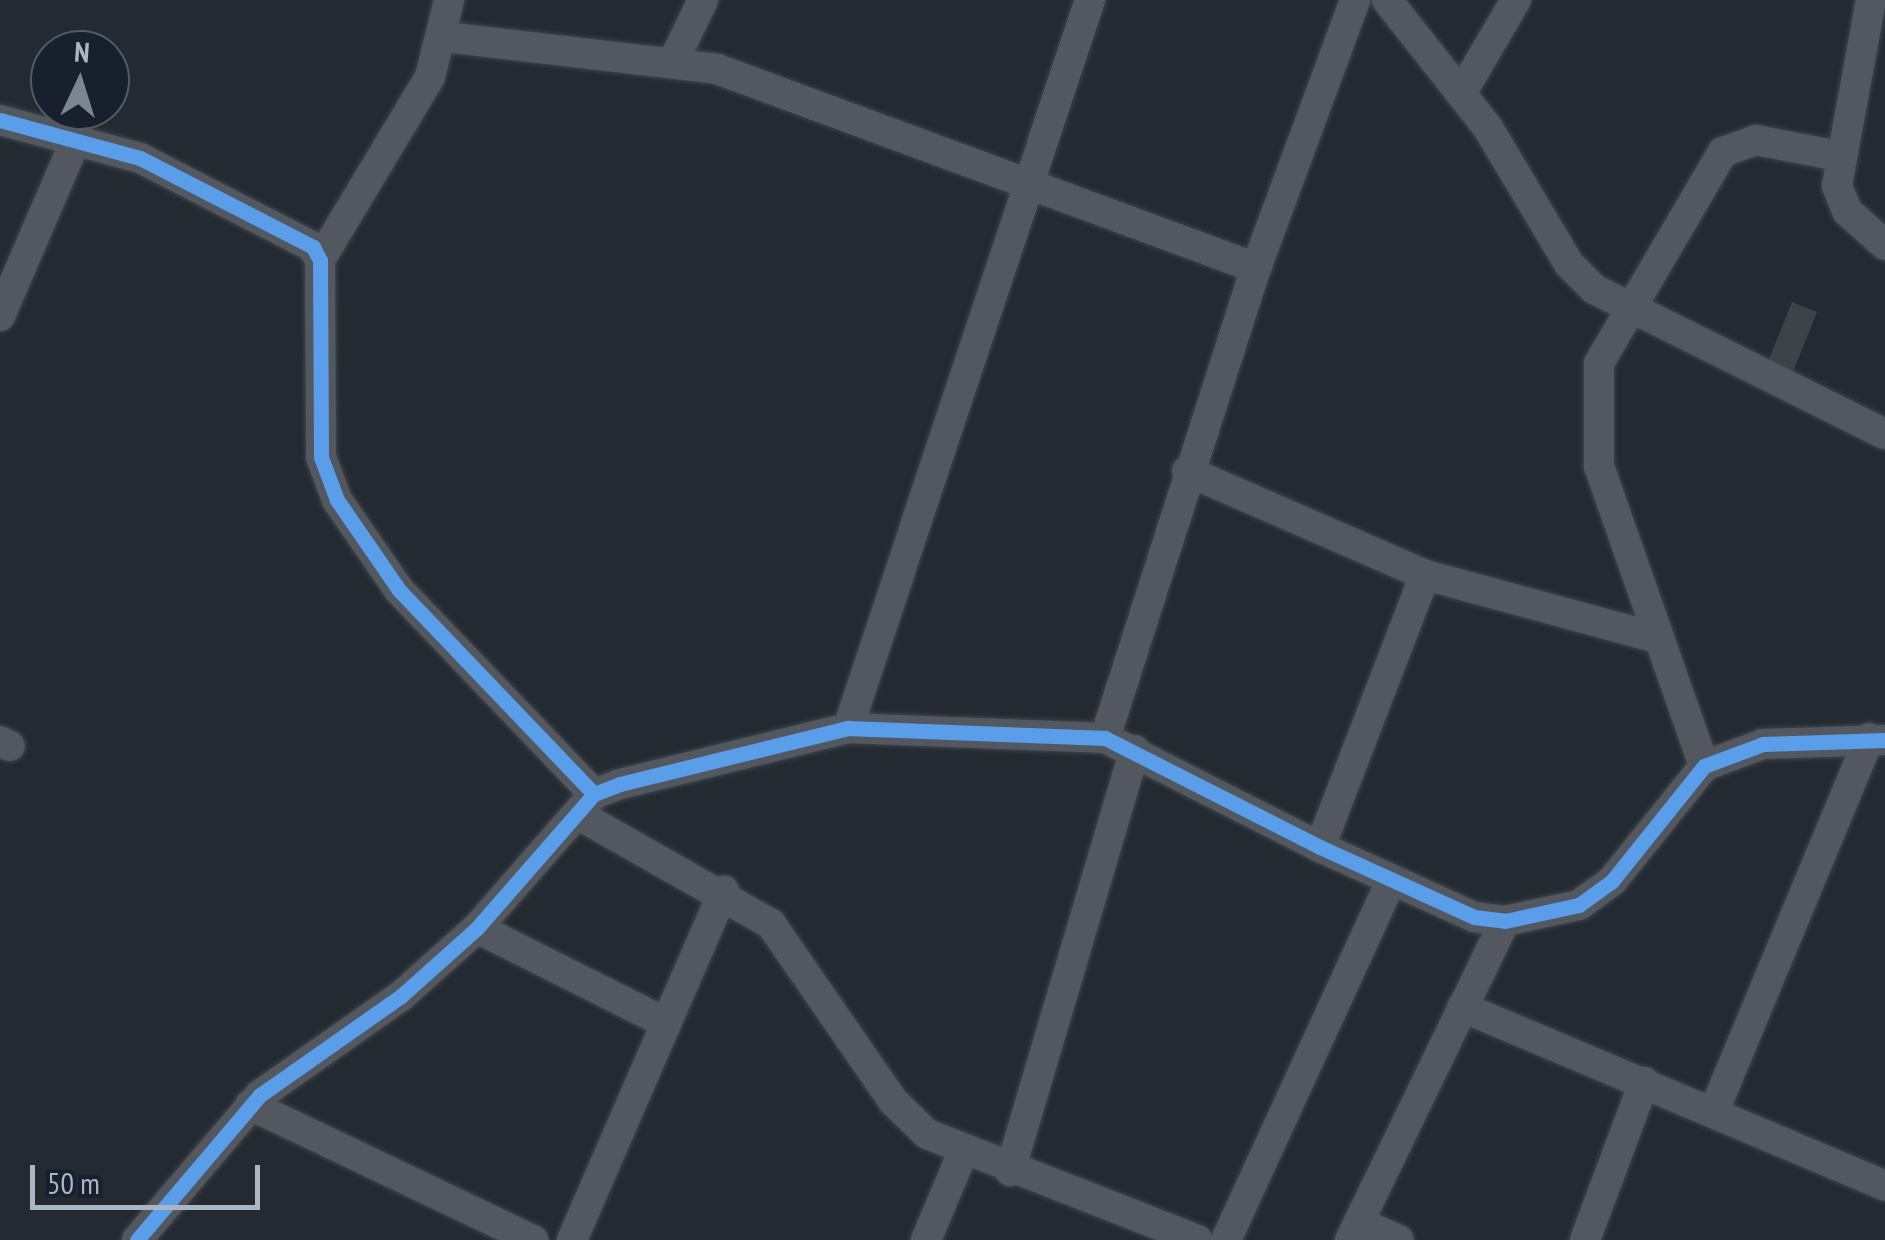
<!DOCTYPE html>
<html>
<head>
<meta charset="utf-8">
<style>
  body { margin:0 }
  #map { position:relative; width:1885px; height:1240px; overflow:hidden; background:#242a32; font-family:"PT Sans Narrow",sans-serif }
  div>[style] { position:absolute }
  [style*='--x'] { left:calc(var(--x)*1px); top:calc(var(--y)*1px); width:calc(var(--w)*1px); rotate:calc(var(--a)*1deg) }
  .building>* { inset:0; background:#3e434a; transform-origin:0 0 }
  .roads { filter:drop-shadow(0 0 2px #40444b) drop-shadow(0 0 2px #40444b) }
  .street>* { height:30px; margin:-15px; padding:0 15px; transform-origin:15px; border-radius:15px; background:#535860 }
  .cycleway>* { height:15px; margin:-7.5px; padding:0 7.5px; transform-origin:7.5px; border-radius:7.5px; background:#5a9eea }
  span { translate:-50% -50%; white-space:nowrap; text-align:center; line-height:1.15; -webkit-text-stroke:9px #17202c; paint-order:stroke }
  .north { position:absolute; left:30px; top:30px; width:100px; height:100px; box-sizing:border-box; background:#17202c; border:2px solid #525c69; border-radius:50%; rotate:4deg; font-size:28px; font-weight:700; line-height:40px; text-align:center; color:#abb6c5 }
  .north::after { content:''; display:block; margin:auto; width:35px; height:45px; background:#7c8592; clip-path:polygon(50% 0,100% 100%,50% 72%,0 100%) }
  .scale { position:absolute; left:30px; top:1165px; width:230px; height:45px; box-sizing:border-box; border:5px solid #abb6c5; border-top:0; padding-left:12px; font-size:30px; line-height:35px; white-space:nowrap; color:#abb6c5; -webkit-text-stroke:8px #17202c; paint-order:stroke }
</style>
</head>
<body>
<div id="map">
  <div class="building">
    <div style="left:1792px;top:302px;width:27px;height:64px;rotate:22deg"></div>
  </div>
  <div class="roads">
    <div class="street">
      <div style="--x:1387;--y:0;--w:163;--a:51.7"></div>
      <div style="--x:1488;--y:128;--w:158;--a:59.2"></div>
      <div style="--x:1569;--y:264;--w:35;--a:45"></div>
      <div style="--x:1594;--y:289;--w:325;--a:26.5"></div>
      <div style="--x:1871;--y:0;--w:189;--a:100.4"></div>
      <div style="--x:1837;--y:186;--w:27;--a:68"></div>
      <div style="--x:1847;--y:211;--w:51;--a:41.8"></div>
      <div style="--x:445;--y:37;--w:274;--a:6.7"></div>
      <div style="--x:717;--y:69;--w:575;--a:20.26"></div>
      <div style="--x:674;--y:60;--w:67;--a:-64.2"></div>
      <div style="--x:1462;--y:92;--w:107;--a:-59.6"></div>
      <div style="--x:0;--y:120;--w:145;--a:15.2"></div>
      <div style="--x:140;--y:158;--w:195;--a:27.2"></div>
      <div style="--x:313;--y:247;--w:15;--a:62"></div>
      <div style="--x:320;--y:260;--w:197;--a:89.7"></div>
      <div style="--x:321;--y:457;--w:46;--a:69.6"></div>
      <div style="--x:337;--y:500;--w:109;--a:55.4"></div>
      <div style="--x:399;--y:590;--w:282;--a:46.3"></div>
      <div style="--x:320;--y:260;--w:214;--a:-59"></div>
      <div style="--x:430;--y:77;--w:79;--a:-76.1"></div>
      <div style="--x:0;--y:316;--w:189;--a:-66.7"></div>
      <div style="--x:1187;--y:471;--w:260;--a:23.6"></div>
      <div style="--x:1425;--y:575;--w:236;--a:15.2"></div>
      <div style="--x:848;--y:728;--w:767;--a:-71.61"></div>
      <div style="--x:1105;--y:738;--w:494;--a:-72.2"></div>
      <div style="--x:1256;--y:268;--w:286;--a:-69.7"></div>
      <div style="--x:0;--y:741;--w:11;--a:27"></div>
      <div style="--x:1704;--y:766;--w:317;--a:-109.3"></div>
      <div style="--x:1599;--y:467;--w:104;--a:-90"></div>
      <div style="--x:1599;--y:363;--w:245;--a:-59.6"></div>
      <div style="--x:1723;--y:152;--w:35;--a:-20"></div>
      <div style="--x:1756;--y:140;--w:85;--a:10.9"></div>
      <div style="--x:579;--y:815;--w:221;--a:29.6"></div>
      <div style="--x:771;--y:924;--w:215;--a:55.4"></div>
      <div style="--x:893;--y:1101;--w:47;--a:44.1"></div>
      <div style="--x:927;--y:1134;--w:290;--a:21.4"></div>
      <div style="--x:1320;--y:847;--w:292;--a:-68.9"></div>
      <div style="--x:477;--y:928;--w:212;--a:26.7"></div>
      <div style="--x:1462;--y:1007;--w:459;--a:22.9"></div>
      <div style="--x:250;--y:1105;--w:314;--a:25.5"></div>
      <div style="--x:1714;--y:1111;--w:404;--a:-67.4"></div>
      <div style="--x:1010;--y:1171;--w:439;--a:-73.5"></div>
      <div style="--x:1363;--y:1224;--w:39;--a:24"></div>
      <div style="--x:137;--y:1240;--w:190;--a:-49.7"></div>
      <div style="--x:260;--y:1095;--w:172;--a:-35.1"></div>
      <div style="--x:401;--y:996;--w:102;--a:-41.8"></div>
      <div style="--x:477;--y:928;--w:178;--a:-48.9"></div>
      <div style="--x:594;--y:794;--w:28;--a:-21"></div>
      <div style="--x:620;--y:784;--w:235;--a:-13.8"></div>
      <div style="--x:848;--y:728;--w:257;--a:2.2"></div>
      <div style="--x:1105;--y:738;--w:241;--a:26.9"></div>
      <div style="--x:1320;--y:847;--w:169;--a:24.4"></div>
      <div style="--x:1474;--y:917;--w:31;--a:7"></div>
      <div style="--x:1505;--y:921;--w:76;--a:-12.2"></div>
      <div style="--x:1579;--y:905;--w:41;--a:-36"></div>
      <div style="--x:1612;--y:881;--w:147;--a:-51.3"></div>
      <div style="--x:1704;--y:766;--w:63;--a:-20.4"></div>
      <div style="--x:1763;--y:744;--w:122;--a:-1.9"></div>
      <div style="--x:572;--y:1240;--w:381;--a:-66.5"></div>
      <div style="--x:926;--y:1240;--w:95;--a:-67.2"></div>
      <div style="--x:1226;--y:1240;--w:397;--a:-65.3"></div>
      <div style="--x:1350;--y:1240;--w:355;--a:-64.1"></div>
      <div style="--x:1585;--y:1240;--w:169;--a:-69.5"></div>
    </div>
  </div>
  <div class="cycleway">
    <div style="--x:0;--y:120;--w:145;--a:15.2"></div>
    <div style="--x:140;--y:158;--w:195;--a:27.2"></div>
    <div style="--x:313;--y:247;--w:15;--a:62"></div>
    <div style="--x:320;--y:260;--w:197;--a:89.7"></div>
    <div style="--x:321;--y:457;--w:46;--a:69.6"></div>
    <div style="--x:337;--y:500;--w:109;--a:55.4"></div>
    <div style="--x:399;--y:590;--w:282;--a:46.3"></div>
    <div style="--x:137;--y:1240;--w:190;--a:-49.7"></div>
    <div style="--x:260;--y:1095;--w:172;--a:-35.1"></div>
    <div style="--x:401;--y:996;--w:102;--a:-41.8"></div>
    <div style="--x:477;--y:928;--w:178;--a:-48.9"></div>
    <div style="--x:594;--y:794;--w:28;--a:-21"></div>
    <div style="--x:620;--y:784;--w:235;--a:-13.8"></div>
    <div style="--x:848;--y:728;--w:257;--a:2.2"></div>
    <div style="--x:1105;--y:738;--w:241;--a:26.9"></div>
    <div style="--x:1320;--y:847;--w:169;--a:24.4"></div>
    <div style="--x:1474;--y:917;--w:31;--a:7"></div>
    <div style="--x:1505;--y:921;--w:76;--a:-12.2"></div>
    <div style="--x:1579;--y:905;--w:41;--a:-36"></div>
    <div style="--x:1612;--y:881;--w:147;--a:-51.3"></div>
    <div style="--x:1704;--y:766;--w:63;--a:-20.4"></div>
    <div style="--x:1763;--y:744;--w:122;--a:-1.9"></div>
  </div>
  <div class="north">N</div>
  <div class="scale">50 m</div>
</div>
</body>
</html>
